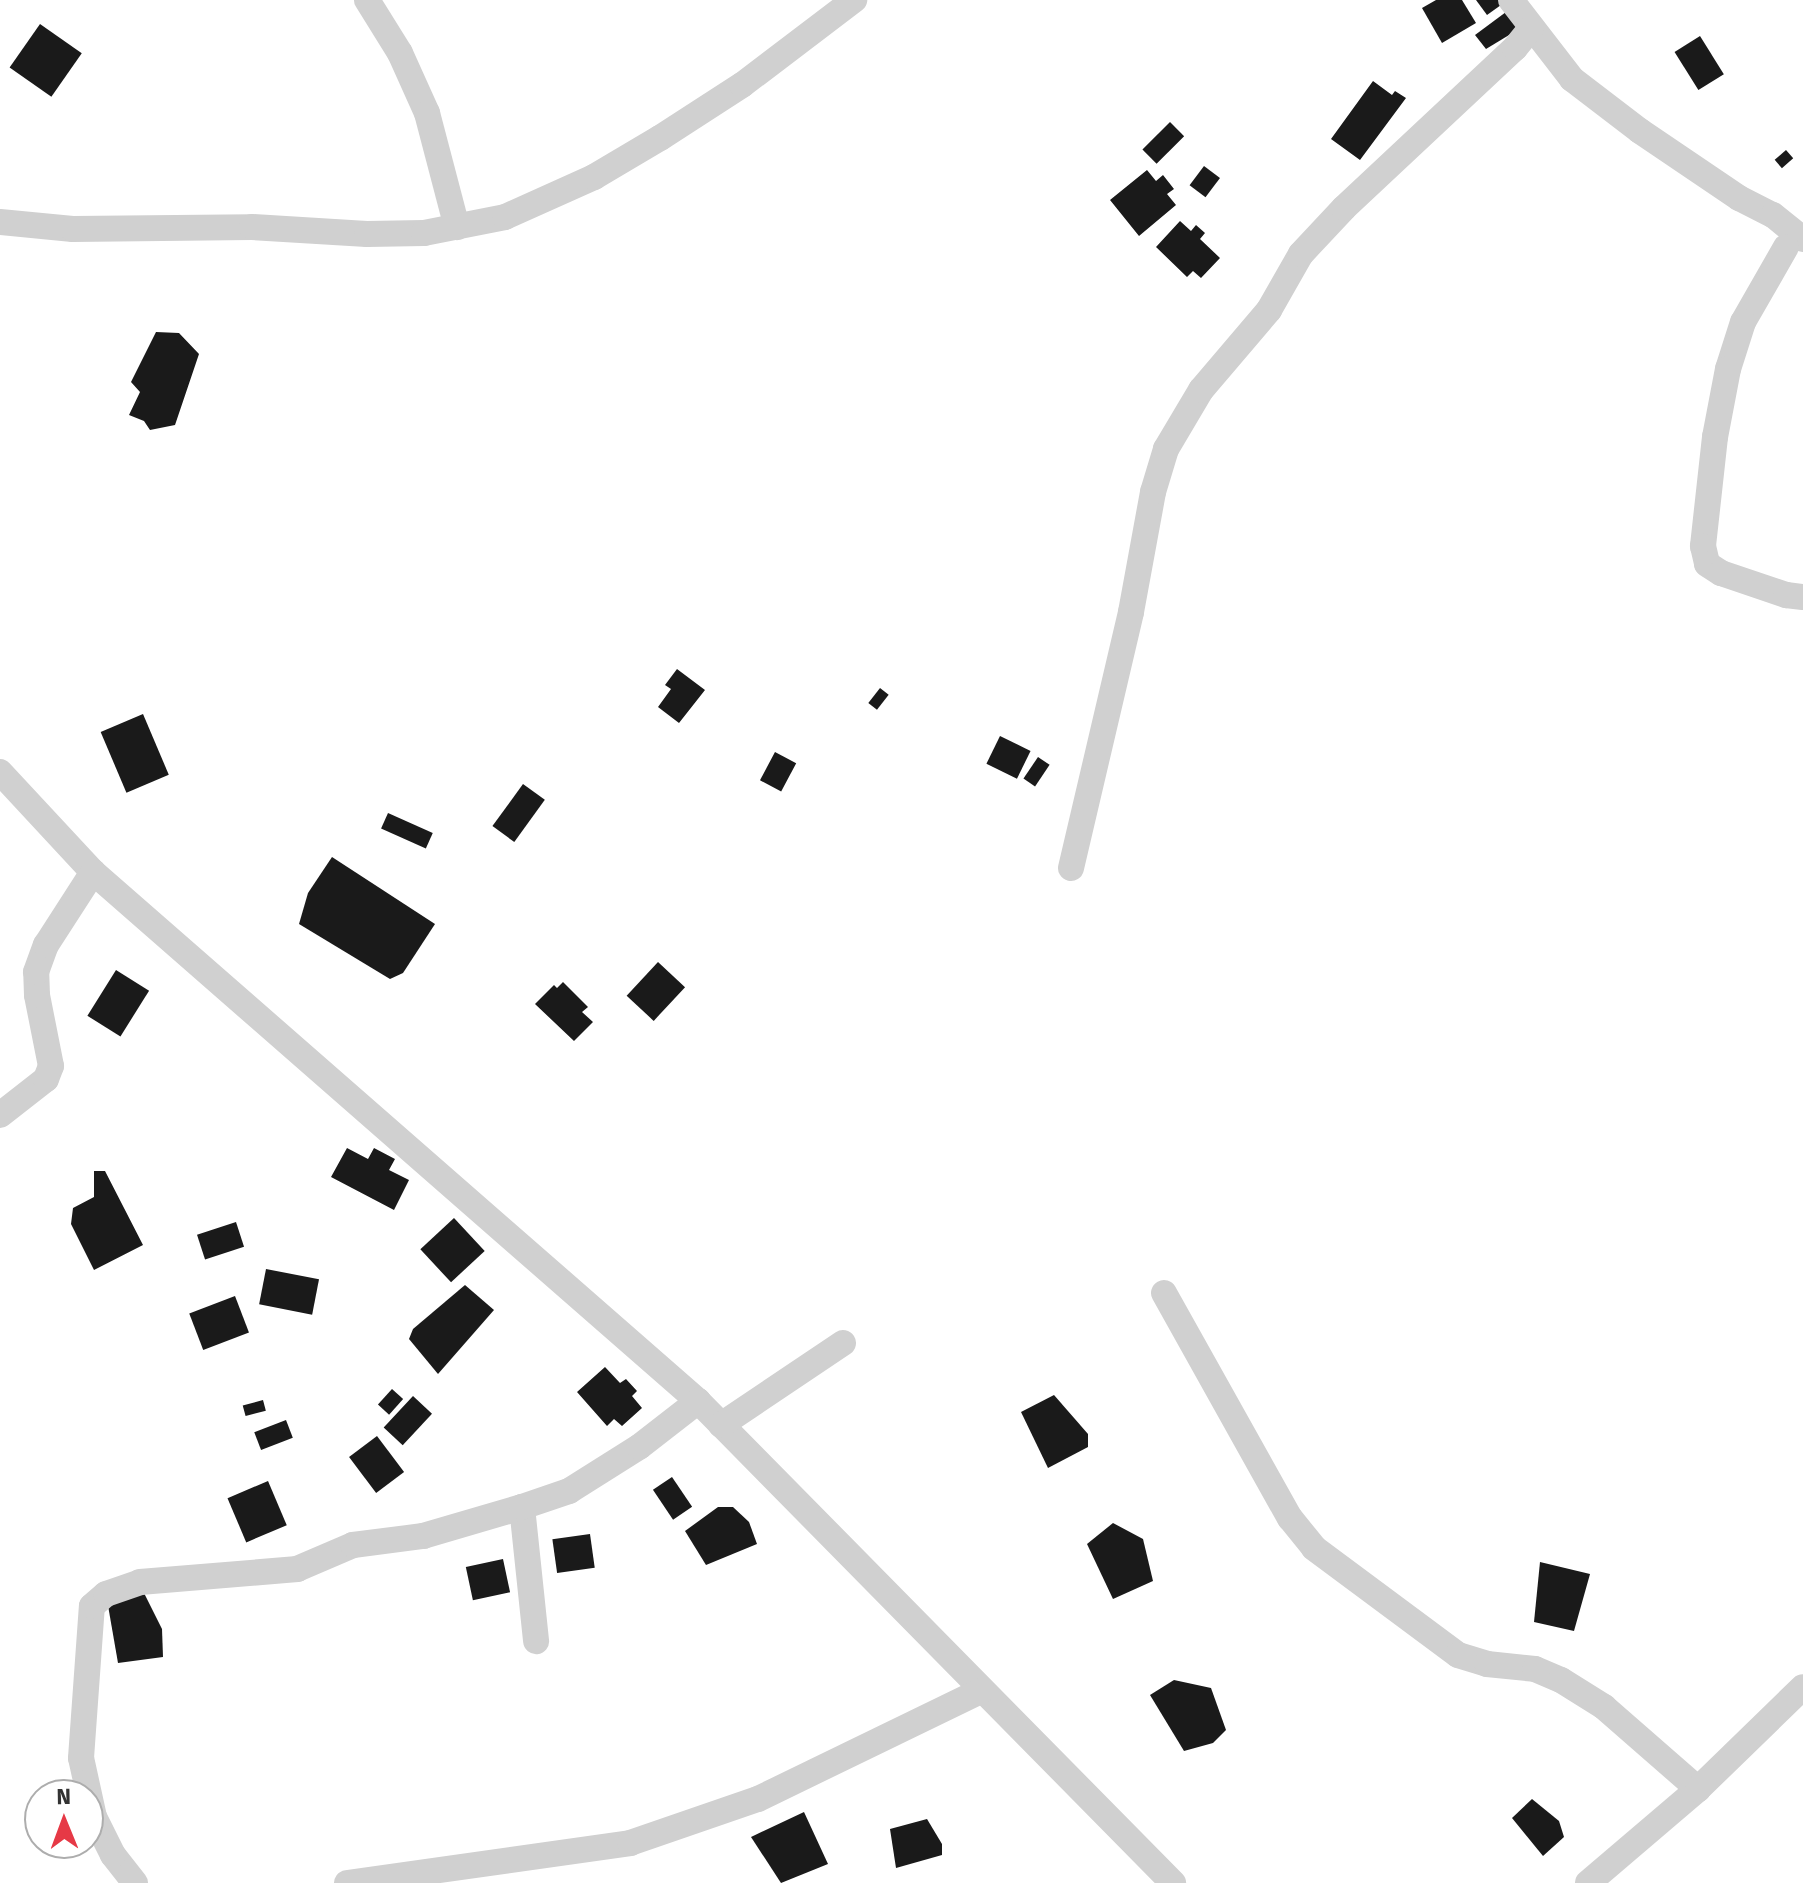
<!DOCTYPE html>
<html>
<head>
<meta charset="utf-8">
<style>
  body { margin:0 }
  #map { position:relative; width:1803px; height:1883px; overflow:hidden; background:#fff; font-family:"Fira Sans",sans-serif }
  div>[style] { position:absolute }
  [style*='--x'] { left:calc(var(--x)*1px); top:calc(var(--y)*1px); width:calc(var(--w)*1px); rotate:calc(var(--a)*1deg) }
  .building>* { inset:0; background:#1a1a1a; transform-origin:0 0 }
  .minor>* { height:26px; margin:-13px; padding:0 13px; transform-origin:13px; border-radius:13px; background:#d0d0d0 }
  span { translate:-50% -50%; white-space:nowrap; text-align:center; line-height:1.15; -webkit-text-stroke:8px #fff; paint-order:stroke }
  .north { position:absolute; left:24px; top:1779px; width:80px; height:80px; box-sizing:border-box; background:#fff; border:2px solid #adadad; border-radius:50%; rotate:359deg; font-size:22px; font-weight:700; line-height:32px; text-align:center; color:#333 }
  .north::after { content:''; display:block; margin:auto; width:28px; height:36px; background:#e63946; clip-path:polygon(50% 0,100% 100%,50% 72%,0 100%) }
</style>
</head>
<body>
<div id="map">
  <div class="building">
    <div style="clip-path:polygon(1436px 0,1462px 0,1476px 23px,1442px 43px,1422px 8px)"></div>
    <div style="clip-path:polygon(1476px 0,1508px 0,1487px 15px)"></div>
    <div style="clip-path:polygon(1506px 12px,1519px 29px,1486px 49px,1475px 35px)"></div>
    <div style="left:40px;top:24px;width:51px;height:53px;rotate:35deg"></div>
    <div style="left:1700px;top:36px;width:45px;height:30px;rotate:58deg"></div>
    <div style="clip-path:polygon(1373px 81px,1392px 95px,1395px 91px,1406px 98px,1360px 160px,1331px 139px)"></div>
    <div style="left:1170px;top:122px;width:20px;height:39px;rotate:45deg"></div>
    <div style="left:1786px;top:150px;width:11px;height:15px;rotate:49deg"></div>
    <div style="left:1204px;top:166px;width:20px;height:24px;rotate:37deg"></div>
    <div style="clip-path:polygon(1147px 170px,1156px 181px,1163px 175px,1174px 189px,1167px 194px,1176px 205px,1139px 236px,1110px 200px)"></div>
    <div style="clip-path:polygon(1180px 221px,1191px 231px,1196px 225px,1205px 233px,1200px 239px,1220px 258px,1201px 278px,1193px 271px,1187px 277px,1156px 247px)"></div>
    <div style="clip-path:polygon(156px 332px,179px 333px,199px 354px,175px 425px,150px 430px,144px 421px,129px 415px,140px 392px,131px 382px)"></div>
    <div style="clip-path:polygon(677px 669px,705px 690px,679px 723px,658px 707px,671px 689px,665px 685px)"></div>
    <div style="left:880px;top:688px;width:11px;height:19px;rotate:38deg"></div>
    <div style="left:143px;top:714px;width:66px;height:46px;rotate:67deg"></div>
    <div style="left:1000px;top:736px;width:34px;height:31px;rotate:26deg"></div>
    <div style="left:775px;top:752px;width:24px;height:32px;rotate:28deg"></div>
    <div style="left:1038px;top:757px;width:14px;height:26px;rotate:34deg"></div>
    <div style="left:523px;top:784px;width:27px;height:52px;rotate:36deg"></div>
    <div style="left:388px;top:813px;width:49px;height:17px;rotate:24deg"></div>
    <div style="clip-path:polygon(332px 857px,435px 924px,403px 973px,390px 979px,299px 924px,308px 893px)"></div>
    <div style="left:658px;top:962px;width:37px;height:46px;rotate:43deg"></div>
    <div style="left:116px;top:970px;width:39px;height:54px;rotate:32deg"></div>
    <div style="clip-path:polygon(563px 982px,588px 1007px,582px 1012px,593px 1022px,574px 1041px,535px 1004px,554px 985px,557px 988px)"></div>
    <div style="clip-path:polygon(347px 1148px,368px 1159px,374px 1148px,395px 1159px,389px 1170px,409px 1180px,394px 1210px,331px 1177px)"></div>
    <div style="clip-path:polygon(94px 1171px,105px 1171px,143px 1245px,94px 1270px,71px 1224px,73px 1208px,94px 1197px)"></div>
    <div style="left:454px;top:1218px;width:45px;height:46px;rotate:47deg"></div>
    <div style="left:236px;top:1222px;width:26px;height:41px;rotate:72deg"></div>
    <div style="left:266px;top:1269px;width:54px;height:36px;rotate:11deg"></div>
    <div style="clip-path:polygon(465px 1285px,494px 1310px,438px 1374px,409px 1339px,413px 1329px)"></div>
    <div style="left:235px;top:1296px;width:39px;height:49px;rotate:69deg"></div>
    <div style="clip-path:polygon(605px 1367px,620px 1383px,626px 1379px,637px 1391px,632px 1396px,642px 1408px,622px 1426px,614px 1419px,607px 1426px,577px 1392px)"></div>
    <div style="left:392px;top:1389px;width:15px;height:21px;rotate:42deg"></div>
    <div style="clip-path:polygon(1054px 1395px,1088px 1434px,1088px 1447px,1048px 1468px,1021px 1412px)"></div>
    <div style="left:413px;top:1396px;width:26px;height:43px;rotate:43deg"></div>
    <div style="left:263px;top:1400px;width:11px;height:21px;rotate:75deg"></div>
    <div style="left:286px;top:1420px;width:19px;height:34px;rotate:69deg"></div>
    <div style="left:377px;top:1436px;width:45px;height:35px;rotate:53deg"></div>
    <div style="left:672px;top:1477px;width:36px;height:23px;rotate:56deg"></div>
    <div style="left:268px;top:1481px;width:48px;height:44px;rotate:67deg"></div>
    <div style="clip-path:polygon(718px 1507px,733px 1507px,749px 1522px,757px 1544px,706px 1565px,685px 1531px)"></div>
    <div style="clip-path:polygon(1113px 1523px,1143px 1539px,1153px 1581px,1113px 1599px,1087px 1544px)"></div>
    <div style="left:590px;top:1534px;width:34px;height:38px;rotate:82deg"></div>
    <div style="left:503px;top:1559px;width:34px;height:38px;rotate:78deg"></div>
    <div style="clip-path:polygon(1540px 1562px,1590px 1574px,1574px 1631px,1534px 1622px)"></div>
    <div style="clip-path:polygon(144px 1593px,162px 1629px,163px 1657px,118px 1663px,106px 1594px)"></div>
    <div style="clip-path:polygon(1174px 1680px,1211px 1688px,1226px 1730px,1213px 1743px,1184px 1751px,1150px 1695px)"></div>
    <div style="clip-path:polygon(1532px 1799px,1559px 1821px,1564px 1837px,1543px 1856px,1512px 1818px)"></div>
    <div style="clip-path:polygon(804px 1812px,828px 1864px,781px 1883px,751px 1837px)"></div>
    <div style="clip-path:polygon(927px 1819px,942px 1844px,942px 1855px,896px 1868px,890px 1829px)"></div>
  </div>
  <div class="minor">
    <div style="--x:367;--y:0;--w:62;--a:58.1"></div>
    <div style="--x:400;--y:53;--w:66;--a:65.8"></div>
    <div style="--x:427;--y:113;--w:118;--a:75.3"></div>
    <div style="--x:1511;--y:0;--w:100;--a:52.3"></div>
    <div style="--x:1572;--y:79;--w:86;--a:37.4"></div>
    <div style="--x:1640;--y:131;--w:120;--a:34.1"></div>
    <div style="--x:1739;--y:198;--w:38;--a:27"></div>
    <div style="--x:1773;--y:215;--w:38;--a:39"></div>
    <div style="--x:0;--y:222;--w:73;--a:5.5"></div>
    <div style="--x:73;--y:229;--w:179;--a:-0.6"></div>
    <div style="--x:252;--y:227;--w:115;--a:3.5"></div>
    <div style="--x:367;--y:234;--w:57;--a:-1"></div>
    <div style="--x:424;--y:233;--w:83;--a:-11.2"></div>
    <div style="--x:505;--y:217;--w:98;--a:-24.2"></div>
    <div style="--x:594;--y:177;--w:77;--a:-30.6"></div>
    <div style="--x:660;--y:138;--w:98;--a:-32.9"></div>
    <div style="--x:742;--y:85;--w:141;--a:-37.2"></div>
    <div style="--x:1786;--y:247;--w:86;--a:119.8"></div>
    <div style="--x:1743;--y:322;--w:49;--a:107.7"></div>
    <div style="--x:1728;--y:369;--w:69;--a:100.8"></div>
    <div style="--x:1715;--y:437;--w:110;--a:96.3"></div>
    <div style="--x:1703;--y:546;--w:18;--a:77"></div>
    <div style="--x:1707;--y:564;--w:17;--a:33"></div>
    <div style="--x:1721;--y:573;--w:69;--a:18.7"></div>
    <div style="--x:1786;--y:595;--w:17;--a:7"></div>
    <div style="--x:0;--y:772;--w:137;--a:47.1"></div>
    <div style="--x:93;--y:872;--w:804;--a:41.17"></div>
    <div style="--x:698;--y:1401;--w:677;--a:45.42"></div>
    <div style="--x:1071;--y:868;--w:263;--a:-76.8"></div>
    <div style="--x:1131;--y:612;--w:122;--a:-79.6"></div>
    <div style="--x:1153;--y:492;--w:45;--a:-73.2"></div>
    <div style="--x:1166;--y:449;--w:69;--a:-59.3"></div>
    <div style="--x:1201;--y:390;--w:105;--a:-49.6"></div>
    <div style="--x:1269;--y:310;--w:64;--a:-60.3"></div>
    <div style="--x:1301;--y:254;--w:63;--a:-46.9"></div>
    <div style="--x:1344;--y:208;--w:234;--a:-43.1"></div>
    <div style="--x:1515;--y:48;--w:26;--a:-51"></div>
    <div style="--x:0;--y:1115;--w:58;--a:-38"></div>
    <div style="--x:46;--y:1079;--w:14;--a:-69"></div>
    <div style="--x:51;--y:1066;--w:72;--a:-101.2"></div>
    <div style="--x:37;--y:995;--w:23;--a:-92"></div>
    <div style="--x:36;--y:972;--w:29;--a:-70"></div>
    <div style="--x:46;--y:945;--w:87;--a:-57.2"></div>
    <div style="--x:1164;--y:1293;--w:258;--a:60.8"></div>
    <div style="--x:1290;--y:1518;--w:38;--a:51"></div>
    <div style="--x:1314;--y:1548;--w:179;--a:36.6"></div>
    <div style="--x:1458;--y:1655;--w:30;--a:17"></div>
    <div style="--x:1487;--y:1664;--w:48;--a:5.9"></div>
    <div style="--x:1535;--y:1669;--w:28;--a:23"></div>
    <div style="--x:1561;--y:1680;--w:51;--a:32.1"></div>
    <div style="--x:1604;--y:1707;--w:125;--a:41.1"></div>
    <div style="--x:721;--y:1425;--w:147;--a:-33.9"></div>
    <div style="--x:522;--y:1507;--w:135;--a:84"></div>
    <div style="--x:135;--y:1883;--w:36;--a:-128"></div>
    <div style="--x:113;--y:1855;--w:42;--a:-116.6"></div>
    <div style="--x:94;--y:1817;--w:60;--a:-102.4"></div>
    <div style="--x:81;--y:1758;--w:152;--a:-85.9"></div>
    <div style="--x:92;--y:1606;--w:18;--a:-41"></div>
    <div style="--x:106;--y:1594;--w:36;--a:-19"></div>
    <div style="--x:140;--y:1582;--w:158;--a:-4.7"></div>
    <div style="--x:297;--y:1569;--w:61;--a:-23.2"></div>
    <div style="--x:353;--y:1545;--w:71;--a:-7.3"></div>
    <div style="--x:423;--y:1536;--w:103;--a:-16.3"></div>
    <div style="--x:522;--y:1507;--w:50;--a:-18.8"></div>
    <div style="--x:569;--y:1491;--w:83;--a:-32.2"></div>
    <div style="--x:639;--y:1447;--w:75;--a:-37.9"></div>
    <div style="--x:347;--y:1883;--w:286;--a:-8"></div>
    <div style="--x:630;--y:1843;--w:135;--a:-19"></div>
    <div style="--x:758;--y:1799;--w:249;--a:-25.9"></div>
    <div style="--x:1588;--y:1883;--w:145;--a:-40.5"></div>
    <div style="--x:1698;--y:1789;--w:146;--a:-44.2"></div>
  </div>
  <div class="north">N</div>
</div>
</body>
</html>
